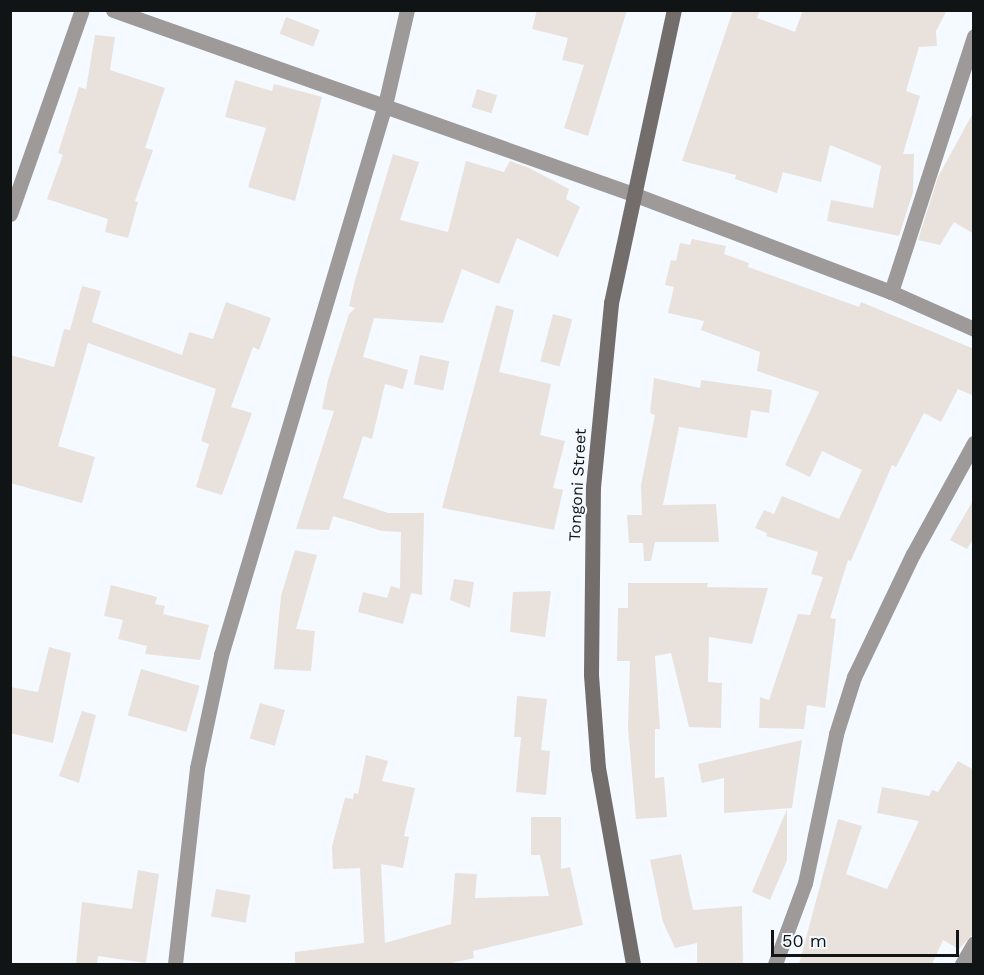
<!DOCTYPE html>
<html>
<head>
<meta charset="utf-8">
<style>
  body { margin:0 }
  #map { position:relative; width:984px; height:975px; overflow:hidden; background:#f4faff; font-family:"Work Sans",sans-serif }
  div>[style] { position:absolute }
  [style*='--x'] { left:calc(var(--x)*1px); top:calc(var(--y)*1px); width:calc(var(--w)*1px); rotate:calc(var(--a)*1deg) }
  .building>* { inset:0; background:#e9e2dc; transform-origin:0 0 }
  .street>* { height:15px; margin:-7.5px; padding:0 7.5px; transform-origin:7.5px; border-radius:7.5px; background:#9e9a99 }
  .secondary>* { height:15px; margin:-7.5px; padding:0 7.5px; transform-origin:7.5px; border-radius:7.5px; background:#736e6c }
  span { translate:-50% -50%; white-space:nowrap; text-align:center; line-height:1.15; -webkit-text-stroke:4.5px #f4faff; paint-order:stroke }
  .street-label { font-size:16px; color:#111415 }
  .frame { position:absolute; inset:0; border:12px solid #111415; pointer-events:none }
  .scale { position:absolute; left:771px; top:930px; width:188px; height:27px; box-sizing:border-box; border:3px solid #111415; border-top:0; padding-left:8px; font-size:18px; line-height:21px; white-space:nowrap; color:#111415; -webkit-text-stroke:4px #f4faff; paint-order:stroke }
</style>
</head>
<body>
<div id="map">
  <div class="building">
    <div style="clip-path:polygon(537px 10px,627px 10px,588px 136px,564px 128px,584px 65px,562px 60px,568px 38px,532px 29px)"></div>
    <div style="clip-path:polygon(733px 10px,760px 10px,757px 18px,795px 32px,803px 10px,947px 10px,936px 31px,937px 46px,919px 47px,906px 91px,920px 96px,903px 154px,914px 154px,913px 192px,899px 236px,827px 221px,831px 200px,873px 208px,881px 166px,830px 145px,821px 182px,783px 172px,777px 193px,735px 179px,736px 175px,682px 161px)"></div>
    <div style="left:286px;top:17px;width:36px;height:18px;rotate:21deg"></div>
    <div style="clip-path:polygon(95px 35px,115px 37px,110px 70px,165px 88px,145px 148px,153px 150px,135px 201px,138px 202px,128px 238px,105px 232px,108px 219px,47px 199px,63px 155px,58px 153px,79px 87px,86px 89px)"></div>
    <div style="clip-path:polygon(235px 80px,272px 91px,274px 84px,322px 97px,295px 201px,248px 187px,266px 128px,225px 117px)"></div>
    <div style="left:477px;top:89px;width:21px;height:19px;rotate:17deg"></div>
    <div style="clip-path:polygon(974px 111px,974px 234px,954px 222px,940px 245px,918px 240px,938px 177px)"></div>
    <div style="clip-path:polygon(393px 154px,419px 162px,400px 220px,448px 232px,466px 161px,504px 172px,510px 161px,529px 168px,569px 189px,566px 199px,580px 207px,558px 257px,517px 238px,499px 284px,462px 269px,443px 323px,374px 318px,363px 357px,408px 370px,403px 389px,385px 384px,372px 439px,363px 436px,343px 498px,388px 513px,424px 513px,422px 595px,411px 593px,403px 624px,358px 612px,363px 592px,387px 598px,391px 586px,400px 589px,401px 532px,382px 531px,333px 516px,329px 530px,296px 529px,334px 411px,322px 409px,328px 380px,349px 314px,355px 308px,349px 306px,355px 280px)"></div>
    <div style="clip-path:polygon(692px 239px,726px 246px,724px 254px,749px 263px,748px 267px,859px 307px,861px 302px,974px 349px,974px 396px,958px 389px,941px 422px,924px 413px,896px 467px,892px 465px,851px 561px,848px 560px,830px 618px,836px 619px,825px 708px,807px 705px,804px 729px,759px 728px,760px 697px,769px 700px,798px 614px,810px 615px,823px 577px,811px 574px,818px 552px,766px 536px,767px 533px,755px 528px,764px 510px,774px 514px,782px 496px,839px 519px,862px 470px,822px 451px,810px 477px,785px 465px,819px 392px,757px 371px,760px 352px,701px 330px,704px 321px,668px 313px,674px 287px,665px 285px,671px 260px,676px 261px,680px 243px,690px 245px)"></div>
    <div style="clip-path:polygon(82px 286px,101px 291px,92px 322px,182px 355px,189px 332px,213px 339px,226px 302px,271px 318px,259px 350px,253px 347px,231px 407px,252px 413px,222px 495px,196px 487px,209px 444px,201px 441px,216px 389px,88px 343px,58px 446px,95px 457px,82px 503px,10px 483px,10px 355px,54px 367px,64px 329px,70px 330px)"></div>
    <div style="clip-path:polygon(496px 305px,514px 310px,499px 372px,551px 384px,540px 435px,565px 441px,553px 488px,563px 490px,554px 530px,442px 508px)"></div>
    <div style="left:553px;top:314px;width:20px;height:49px;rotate:15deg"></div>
    <div style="left:420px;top:355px;width:30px;height:30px;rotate:12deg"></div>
    <div style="clip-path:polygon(654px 378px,700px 388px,701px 380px,772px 390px,769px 413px,751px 410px,747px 438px,679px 427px,663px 505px,716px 504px,719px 542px,655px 542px,651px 561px,644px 561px,643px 543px,629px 543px,627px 515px,642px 515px,641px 485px,655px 415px,650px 413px)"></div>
    <div style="clip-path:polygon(974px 499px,974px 538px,967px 549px,950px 540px)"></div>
    <div style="clip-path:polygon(295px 550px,317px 555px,296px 629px,315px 631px,311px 671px,274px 669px,281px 596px)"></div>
    <div style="clip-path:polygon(454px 579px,474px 582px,470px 608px,450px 600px)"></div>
    <div style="clip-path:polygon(628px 583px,708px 583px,707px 587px,768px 588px,752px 644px,709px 637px,708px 682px,722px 683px,721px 728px,689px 727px,671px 653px,655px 656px,660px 729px,655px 729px,655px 778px,664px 777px,667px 817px,636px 819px,628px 728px,630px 661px,617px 661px,618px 608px,628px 608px)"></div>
    <div style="clip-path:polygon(111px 585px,157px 597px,155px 604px,165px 606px,163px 614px,209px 625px,200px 660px,145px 654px,147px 646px,118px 639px,123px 620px,104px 616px)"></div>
    <div style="clip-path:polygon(551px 591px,545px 637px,510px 632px,513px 592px)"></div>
    <div style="clip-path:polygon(49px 647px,71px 653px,53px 743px,10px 733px,10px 687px,38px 692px)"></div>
    <div style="left:141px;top:669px;width:61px;height:48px;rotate:16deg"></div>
    <div style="clip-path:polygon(517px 696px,547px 699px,541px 750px,550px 751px,546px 795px,516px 792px,521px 737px,514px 737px)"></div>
    <div style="left:260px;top:703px;width:26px;height:37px;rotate:16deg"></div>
    <div style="clip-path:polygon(82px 711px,96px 715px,79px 783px,59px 776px)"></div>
    <div style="clip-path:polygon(802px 740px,792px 808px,724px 813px,724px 778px,702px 783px,698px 764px)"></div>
    <div style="clip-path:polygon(366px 755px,388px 761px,382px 781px,415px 788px,404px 836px,409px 837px,403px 868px,381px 864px,385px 943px,451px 924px,455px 873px,477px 874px,475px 898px,549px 896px,540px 855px,531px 855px,531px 817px,561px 817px,561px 869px,570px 867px,583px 925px,473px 951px,474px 958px,447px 964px,295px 964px,295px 952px,364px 943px,360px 868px,333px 869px,332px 846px,345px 798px,353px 799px,354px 793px,358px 794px)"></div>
    <div style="clip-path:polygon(958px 761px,974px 770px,974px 933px,959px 949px,943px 940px,932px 964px,799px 964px,838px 819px,862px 826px,846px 874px,887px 889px,919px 821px,877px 813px,882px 787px,929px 796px,932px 790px,938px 792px)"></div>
    <div style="clip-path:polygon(787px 809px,787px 860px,770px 900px,752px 892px)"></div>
    <div style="clip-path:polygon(681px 854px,693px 910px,742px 906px,743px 964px,697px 964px,697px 943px,675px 948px,663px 922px,650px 860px)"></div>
    <div style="clip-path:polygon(138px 870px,159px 874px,146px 963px,98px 956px,97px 964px,76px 964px,82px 902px,132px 909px)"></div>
    <div style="left:216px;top:889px;width:35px;height:28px;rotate:10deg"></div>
  </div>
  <div class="street">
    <div style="--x:113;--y:10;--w:552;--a:19.49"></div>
    <div style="--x:633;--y:194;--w:276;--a:20.8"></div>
    <div style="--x:891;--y:292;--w:91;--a:24"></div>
    <div style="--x:10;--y:214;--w:216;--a:-70.6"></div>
    <div style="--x:891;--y:292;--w:269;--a:-72"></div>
    <div style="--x:175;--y:964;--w:197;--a:-83.6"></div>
    <div style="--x:197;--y:768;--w:116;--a:-78"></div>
    <div style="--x:221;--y:655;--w:574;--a:-73.4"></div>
    <div style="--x:385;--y:105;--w:98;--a:-77"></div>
    <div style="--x:775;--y:964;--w:86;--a:-69.7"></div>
    <div style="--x:805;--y:883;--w:152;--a:-78.2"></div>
    <div style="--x:836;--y:734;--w:60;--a:-72.5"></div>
    <div style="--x:854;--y:677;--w:136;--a:-64.4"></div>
    <div style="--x:913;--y:554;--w:127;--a:-61.2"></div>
    <div style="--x:962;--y:964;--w:24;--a:-60"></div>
  </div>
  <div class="secondary">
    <div style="--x:633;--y:964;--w:199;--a:-100.1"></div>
    <div style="--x:598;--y:768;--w:94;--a:-94.3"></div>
    <div style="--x:591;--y:674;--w:187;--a:-89.4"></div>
    <div style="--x:593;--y:487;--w:185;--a:-84.4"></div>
    <div style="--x:611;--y:303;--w:300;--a:-77.9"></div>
  </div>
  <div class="street-label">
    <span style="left:578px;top:485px;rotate:-87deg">Tongoni Street</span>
  </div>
  <div class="frame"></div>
  <div class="scale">50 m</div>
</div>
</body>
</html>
